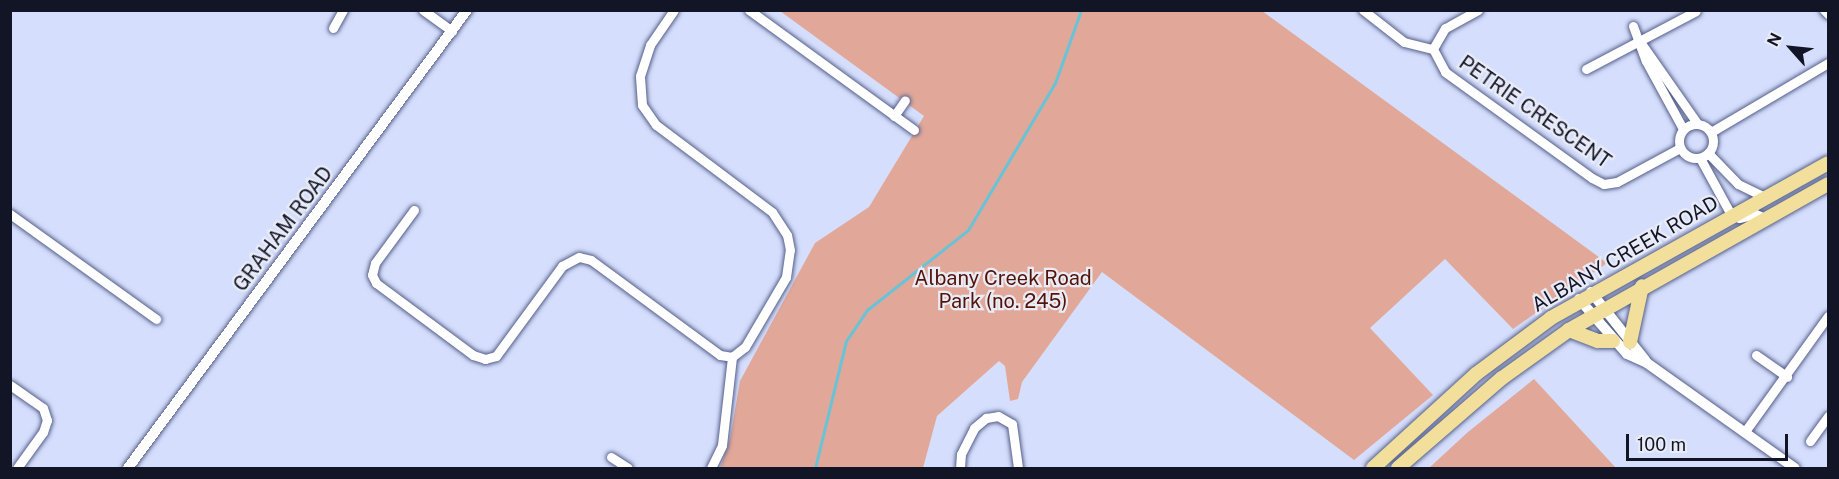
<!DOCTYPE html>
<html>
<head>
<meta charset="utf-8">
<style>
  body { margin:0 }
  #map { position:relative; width:1839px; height:479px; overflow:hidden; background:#d5defc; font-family:"Public Sans",sans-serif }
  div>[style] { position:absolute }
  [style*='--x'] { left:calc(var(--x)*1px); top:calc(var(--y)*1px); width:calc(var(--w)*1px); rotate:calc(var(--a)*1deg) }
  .green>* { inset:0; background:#e1a89a }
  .stream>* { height:3px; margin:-1.5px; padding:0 1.5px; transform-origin:1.5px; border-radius:1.5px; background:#68c3d7 }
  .roads { filter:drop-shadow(0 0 2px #555f8a) drop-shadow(0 0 2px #555f8a) }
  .minor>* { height:9px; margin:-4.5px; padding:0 4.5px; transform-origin:4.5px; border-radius:4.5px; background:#fff }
  .minor>.ring { margin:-4.5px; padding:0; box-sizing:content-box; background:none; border:9px solid #fff; border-radius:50% }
  .tertiary>* { height:10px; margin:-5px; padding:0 5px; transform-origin:5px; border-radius:5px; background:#fff }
  .primary>* { height:14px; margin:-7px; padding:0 7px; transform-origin:7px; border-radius:7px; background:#f2df9b }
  span { translate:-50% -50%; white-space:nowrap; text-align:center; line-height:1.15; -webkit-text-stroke:4.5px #e9ecf6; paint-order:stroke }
  .street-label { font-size:20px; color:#111526 }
  .park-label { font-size:20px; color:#531306 }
  .frame { position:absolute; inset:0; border:12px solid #111526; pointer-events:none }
  .north { position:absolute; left:1761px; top:18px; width:60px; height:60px; -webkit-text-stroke:4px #e9ecf6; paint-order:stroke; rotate:297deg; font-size:16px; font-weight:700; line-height:24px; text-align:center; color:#111526 }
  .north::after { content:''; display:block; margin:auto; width:21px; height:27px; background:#111526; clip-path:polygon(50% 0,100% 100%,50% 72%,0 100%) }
  .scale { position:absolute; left:1626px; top:434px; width:162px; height:27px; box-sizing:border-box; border:3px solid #111526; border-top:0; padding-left:8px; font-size:18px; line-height:21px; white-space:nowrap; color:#111526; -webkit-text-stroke:4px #e9ecf6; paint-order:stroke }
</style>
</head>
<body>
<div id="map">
  <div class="green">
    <div style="clip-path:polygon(780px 11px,1262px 11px,1607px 263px,1513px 329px,1445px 259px,1370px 328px,1433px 395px,1354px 460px,1102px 272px,1022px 382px,1018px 399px,1010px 401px,1005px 366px,999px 361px,937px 416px,923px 468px,720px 468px,730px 439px,740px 381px,815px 243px,869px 207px,924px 116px)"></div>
    <div style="clip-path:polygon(1534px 379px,1616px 468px,1429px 468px,1468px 432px)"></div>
  </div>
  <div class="stream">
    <div style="--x:815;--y:468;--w:131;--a:-76.3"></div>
    <div style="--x:846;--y:341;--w:37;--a:-56"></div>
    <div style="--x:867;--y:310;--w:129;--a:-38.4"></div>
    <div style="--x:968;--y:230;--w:171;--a:-59.4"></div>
    <div style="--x:1055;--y:83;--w:77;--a:-70.4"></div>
  </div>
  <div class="roads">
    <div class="minor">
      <div style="--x:423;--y:10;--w:36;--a:36"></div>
      <div style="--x:749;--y:10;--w:204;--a:36"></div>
      <div style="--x:1363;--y:10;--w:52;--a:38"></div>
      <div style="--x:1404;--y:42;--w:30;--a:14"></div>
      <div style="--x:1478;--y:10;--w:38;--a:151"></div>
      <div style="--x:1445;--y:28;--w:24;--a:120"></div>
      <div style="--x:1433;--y:49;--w:26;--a:62"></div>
      <div style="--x:1445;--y:72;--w:181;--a:35.8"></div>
      <div style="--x:1592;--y:178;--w:13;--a:27"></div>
      <div style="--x:1604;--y:184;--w:13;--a:-9"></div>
      <div style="--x:1617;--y:182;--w:72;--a:-28.4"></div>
      <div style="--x:1824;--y:10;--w:6;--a:45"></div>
      <div style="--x:1633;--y:26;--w:37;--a:70"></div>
      <div style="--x:1646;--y:61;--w:77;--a:61.4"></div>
      <div style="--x:333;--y:28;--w:21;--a:-61"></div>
      <div style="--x:1641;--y:43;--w:98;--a:55"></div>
      <div style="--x:1586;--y:69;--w:124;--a:-27.8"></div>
      <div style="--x:894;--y:116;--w:19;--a:-55"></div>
      <div class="ring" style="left:1679px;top:124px;width:25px;height:25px"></div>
      <div style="--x:1711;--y:132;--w:136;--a:-30.5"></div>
      <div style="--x:1708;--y:153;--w:43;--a:45.9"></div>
      <div style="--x:1738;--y:184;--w:30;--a:26"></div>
      <div style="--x:1700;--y:158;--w:60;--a:61.3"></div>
      <div style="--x:1729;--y:211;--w:12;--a:35"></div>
      <div style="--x:1739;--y:218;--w:17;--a:-13"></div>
      <div style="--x:1756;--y:214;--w:10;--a:24"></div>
      <div style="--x:414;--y:210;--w:66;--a:126.3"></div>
      <div style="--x:375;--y:263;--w:12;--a:104"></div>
      <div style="--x:372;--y:275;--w:9;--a:63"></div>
      <div style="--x:376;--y:283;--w:121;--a:36.6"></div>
      <div style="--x:473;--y:355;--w:13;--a:18"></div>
      <div style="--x:485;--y:359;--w:11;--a:-15"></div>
      <div style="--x:496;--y:356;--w:112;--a:-53.7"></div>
      <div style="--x:562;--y:266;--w:19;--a:-28"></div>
      <div style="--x:579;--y:257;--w:12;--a:14"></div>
      <div style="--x:591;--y:260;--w:160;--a:36.4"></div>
      <div style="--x:720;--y:355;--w:12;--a:9"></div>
      <div style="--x:732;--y:357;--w:16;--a:-38"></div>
      <div style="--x:745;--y:347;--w:81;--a:-59.6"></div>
      <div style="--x:786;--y:277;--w:27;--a:-82"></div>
      <div style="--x:790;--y:250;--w:15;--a:-101"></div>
      <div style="--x:787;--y:235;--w:27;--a:-123"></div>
      <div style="--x:772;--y:212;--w:145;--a:-143.1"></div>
      <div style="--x:656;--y:125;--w:24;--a:-125"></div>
      <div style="--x:642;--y:105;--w:29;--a:-94"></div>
      <div style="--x:640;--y:76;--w:33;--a:-72"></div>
      <div style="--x:650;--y:45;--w:42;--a:-55.6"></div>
      <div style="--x:10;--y:214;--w:180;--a:35.7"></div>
      <div style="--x:1756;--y:355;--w:38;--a:35"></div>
      <div style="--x:10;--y:385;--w:40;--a:34.9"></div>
      <div style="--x:43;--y:408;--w:13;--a:72"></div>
      <div style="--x:47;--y:420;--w:13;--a:108"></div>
      <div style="--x:43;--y:432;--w:44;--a:125.8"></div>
      <div style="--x:1746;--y:430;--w:140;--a:-54.3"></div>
      <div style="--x:1810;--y:441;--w:31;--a:-54"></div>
      <div style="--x:611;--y:457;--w:20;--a:33"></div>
      <div style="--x:711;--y:468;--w:25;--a:-64"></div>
      <div style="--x:722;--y:445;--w:89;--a:-83.5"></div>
      <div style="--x:960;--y:468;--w:14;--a:-86"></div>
      <div style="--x:961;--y:454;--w:29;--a:-63"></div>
      <div style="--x:974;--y:428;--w:16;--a:-40"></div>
      <div style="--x:986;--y:418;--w:12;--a:-9"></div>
      <div style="--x:998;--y:416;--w:16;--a:30"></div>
      <div style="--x:1012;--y:424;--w:44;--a:82.2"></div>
    </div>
    <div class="tertiary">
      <div style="--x:1591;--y:292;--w:87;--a:51.5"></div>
      <div style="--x:1579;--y:299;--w:73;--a:48.9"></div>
      <div style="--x:1627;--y:354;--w:22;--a:24"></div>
      <div style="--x:1647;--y:363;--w:181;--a:35.4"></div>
      <div style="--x:128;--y:468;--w:570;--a:-53.49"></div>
    </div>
    <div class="primary">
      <div style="--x:1569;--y:330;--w:31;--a:21"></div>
      <div style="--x:1598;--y:341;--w:15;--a:0"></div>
      <div style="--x:1630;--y:342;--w:57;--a:-77.9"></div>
      <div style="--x:1373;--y:468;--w:139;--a:-42.4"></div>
      <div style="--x:1476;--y:374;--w:94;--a:-36.7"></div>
      <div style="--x:1551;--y:318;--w:317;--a:-29.2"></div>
      <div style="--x:1398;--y:468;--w:138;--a:-40.9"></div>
      <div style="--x:1502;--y:378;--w:82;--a:-35.6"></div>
      <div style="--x:1569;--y:330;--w:297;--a:-29.4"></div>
    </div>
  </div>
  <div class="street-label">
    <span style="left:1535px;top:112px;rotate:35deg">PETRIE CRESCENT</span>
    <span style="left:283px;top:229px;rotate:-53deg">GRAHAM ROAD</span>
    <span style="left:1625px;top:254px;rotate:-30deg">ALBANY CREEK ROAD</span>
  </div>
  <div class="park-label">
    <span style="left:1003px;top:290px">Albany Creek Road<br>Park (no. 245)</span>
  </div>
  <div class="frame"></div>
  <div class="north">N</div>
  <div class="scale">100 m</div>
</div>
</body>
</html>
